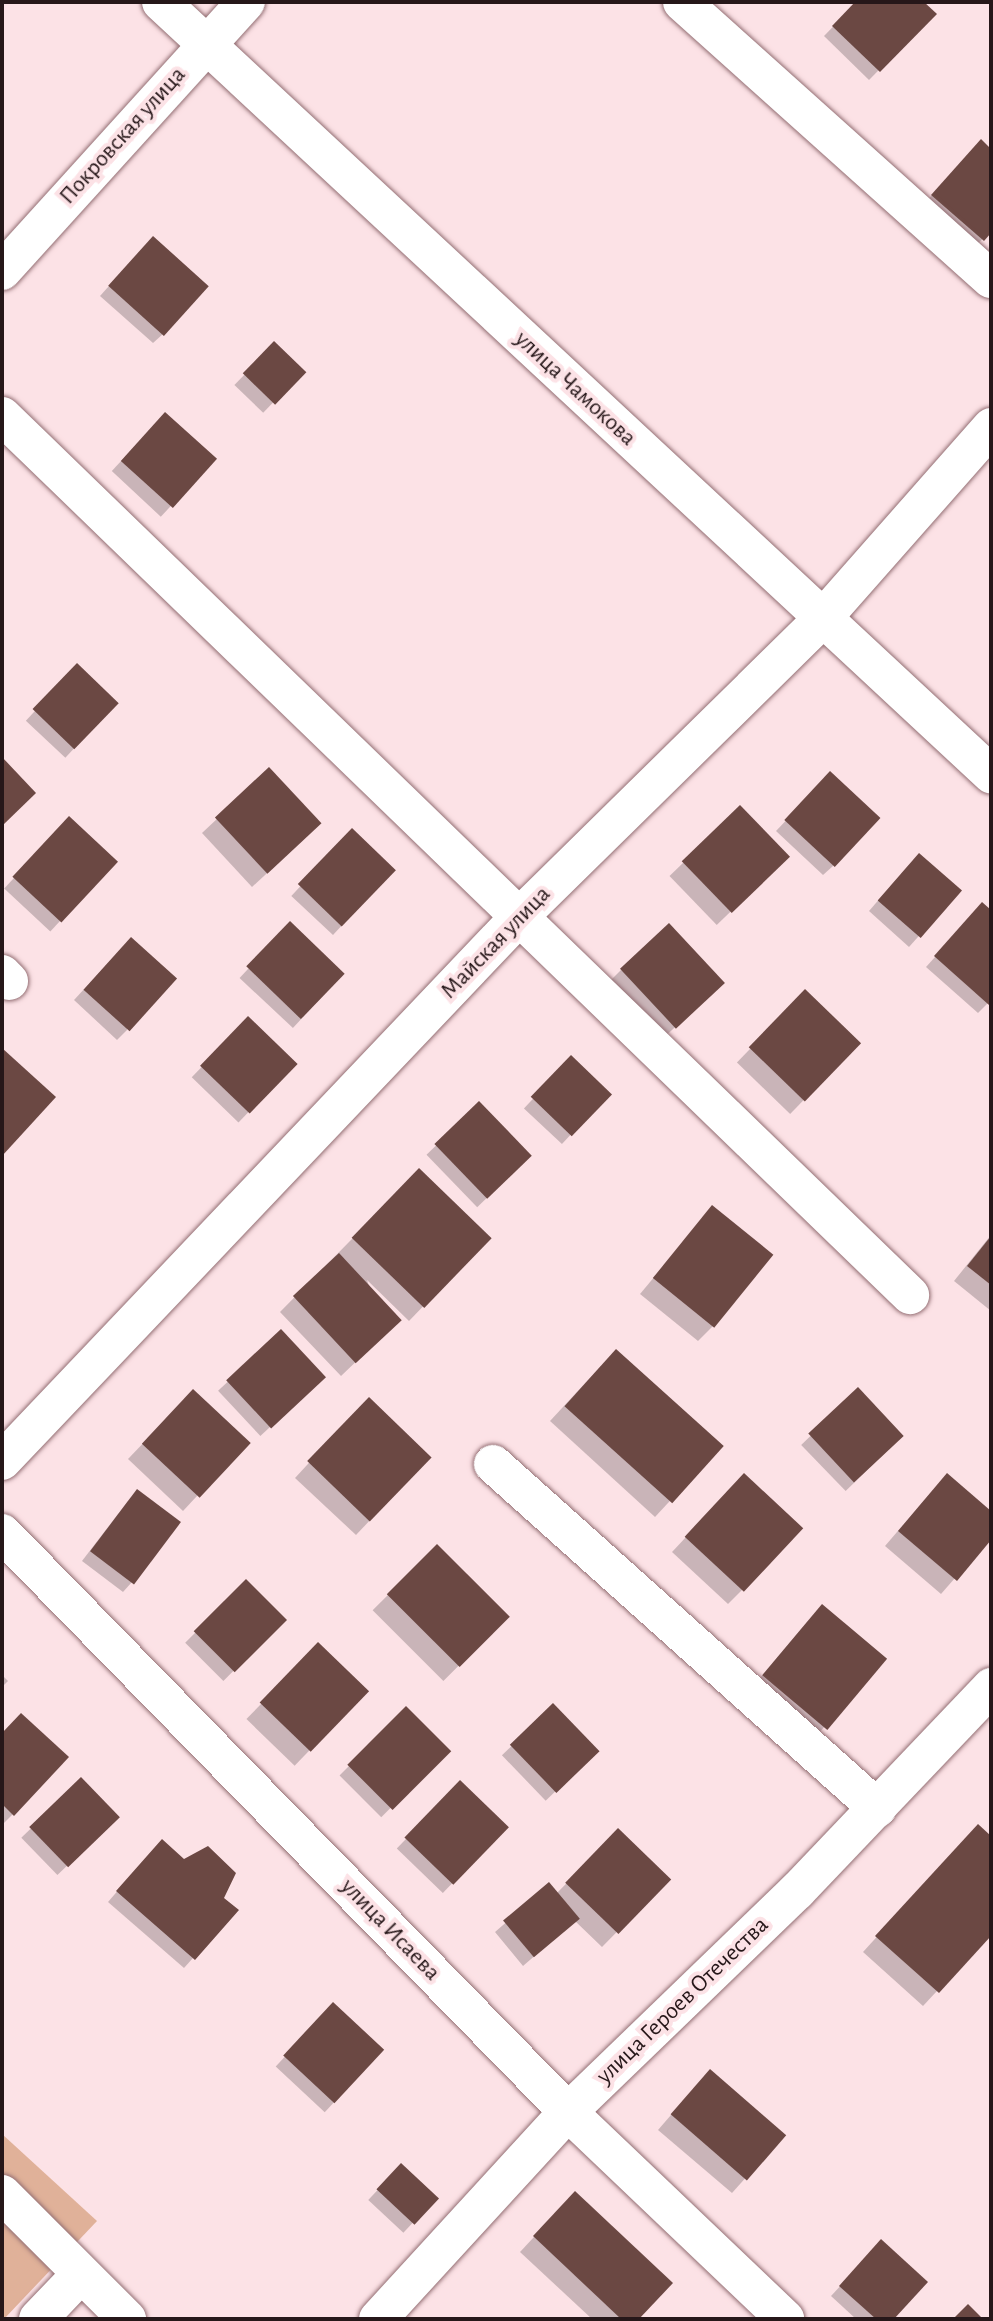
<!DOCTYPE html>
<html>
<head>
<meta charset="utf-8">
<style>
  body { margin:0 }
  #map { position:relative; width:993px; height:2321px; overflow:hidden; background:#fce2e6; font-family:"Alegreya Sans",sans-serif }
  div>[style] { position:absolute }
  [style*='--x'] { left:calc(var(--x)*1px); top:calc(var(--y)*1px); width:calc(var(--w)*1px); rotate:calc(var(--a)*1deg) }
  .green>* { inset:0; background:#e0b199 }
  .shadow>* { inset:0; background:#0003; transform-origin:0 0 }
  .building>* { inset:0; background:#6b4843; transform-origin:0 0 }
  .roads { filter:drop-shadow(0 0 2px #936e73) drop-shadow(0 0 2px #936e73) }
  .minor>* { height:38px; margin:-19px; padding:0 19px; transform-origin:19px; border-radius:19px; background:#fff }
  span { translate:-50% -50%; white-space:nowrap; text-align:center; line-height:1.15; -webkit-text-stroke:8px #fce2e6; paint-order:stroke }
  .street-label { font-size:24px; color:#261719 }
  .frame { position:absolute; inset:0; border:4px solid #261719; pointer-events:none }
</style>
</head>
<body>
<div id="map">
  <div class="green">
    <div style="clip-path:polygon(2px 2134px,97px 2221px,4px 2319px,2px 2319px)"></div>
  </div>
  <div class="shadow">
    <div style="clip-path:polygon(857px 2px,921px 2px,934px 14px,869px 80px,824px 36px)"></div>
    <div style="clip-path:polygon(991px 151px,991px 230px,973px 249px,923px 205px,971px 152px)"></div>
    <div style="clip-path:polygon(143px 248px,163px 334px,153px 343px,100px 296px)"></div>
    <div style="left:274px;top:344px;width:40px;height:57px;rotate:44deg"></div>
    <div style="left:165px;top:414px;width:67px;height:78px;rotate:43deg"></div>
    <div style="left:77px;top:666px;width:54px;height:75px;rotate:43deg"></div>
    <div style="clip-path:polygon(269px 770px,305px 838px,252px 887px,202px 833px)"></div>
    <div style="clip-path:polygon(830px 774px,833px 866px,823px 875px,776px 831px)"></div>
    <div style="left:740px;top:808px;width:68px;height:98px;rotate:46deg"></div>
    <div style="left:69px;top:819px;width:63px;height:95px;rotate:43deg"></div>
    <div style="left:352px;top:831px;width:57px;height:89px;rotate:43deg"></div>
    <div style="clip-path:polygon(909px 865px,960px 890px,909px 947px,869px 911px)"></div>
    <div style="clip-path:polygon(982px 905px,991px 913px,991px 1000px,978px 1013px,926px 967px)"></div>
    <div style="left:290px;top:924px;width:73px;height:74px;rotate:43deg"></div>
    <div style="clip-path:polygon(121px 949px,127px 1030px,117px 1040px,74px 1000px)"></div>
    <div style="clip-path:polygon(621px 970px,708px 997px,660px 1041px,607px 984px)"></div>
    <div style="left:805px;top:992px;width:74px;height:98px;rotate:44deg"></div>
    <div style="left:248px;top:1019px;width:65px;height:81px;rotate:44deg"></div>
    <div style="left:571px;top:1058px;width:52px;height:69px;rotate:43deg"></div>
    <div style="left:479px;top:1104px;width:73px;height:73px;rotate:46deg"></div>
    <div style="clip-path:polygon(419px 1171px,489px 1238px,409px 1321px,367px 1280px,385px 1334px,341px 1376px,280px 1312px)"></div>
    <div style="clip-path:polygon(712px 1208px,713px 1326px,698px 1341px,640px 1294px)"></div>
    <div style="clip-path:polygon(991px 1235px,991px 1311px,954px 1281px)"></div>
    <div style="left:281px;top:1332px;width:62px;height:86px;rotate:47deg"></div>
    <div style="clip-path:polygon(601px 1366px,720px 1447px,655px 1517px,550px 1421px)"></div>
    <div style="left:858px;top:1390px;width:64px;height:79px;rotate:46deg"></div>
    <div style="clip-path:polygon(193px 1391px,197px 1496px,183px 1511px,128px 1459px)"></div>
    <div style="clip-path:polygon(354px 1414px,430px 1457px,356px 1535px,295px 1478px)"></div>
    <div style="clip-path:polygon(730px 1490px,742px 1590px,728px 1604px,672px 1552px)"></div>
    <div style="clip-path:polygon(933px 1490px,991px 1514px,991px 1537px,941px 1594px,885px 1546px)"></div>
    <div style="clip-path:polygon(128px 1501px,132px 1582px,123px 1592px,82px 1561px)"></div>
    <div style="left:437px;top:1546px;width:100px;height:91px;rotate:45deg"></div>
    <div style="left:246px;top:1582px;width:54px;height:86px;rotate:45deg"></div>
    <div style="clip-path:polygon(808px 1621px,884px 1659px,811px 1742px,749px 1691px)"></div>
    <div style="left:318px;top:1645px;width:67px;height:103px;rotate:44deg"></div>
    <div style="clip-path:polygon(2px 1675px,8px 1681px,2px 1687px)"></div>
    <div style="left:553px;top:1706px;width:63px;height:71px;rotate:46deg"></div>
    <div style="left:406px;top:1709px;width:59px;height:94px;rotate:45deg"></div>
    <div style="clip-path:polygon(2px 1735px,13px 1814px,3px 1824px,2px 1822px)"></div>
    <div style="left:81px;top:1780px;width:52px;height:83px;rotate:46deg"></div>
    <div style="left:460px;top:1783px;width:64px;height:91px;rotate:44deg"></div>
    <div style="clip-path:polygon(618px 1831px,668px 1880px,602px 1947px,575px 1921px,523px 1966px,495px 1932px,549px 1885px,556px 1894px)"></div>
    <div style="clip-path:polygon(991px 1838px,991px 1933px,923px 2006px,863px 1952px,964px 1841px)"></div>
    <div style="clip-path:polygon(152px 1851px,184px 1861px,193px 1958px,184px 1968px,108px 1902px)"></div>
    <div style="left:333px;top:2005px;width:67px;height:84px;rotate:43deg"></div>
    <div style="clip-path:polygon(696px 2086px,784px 2135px,732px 2193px,658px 2130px)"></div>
    <div style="left:401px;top:2165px;width:48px;height:48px;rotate:43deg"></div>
    <div style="clip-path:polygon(561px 2208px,637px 2319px,592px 2319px,520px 2252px)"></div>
    <div style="clip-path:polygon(872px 2252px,892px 2319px,856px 2319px,831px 2296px)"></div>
  </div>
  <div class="building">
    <div style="clip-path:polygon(855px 2px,924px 2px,937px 14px,880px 72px,832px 26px)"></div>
    <div style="clip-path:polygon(981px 139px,991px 149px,991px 233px,984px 241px,931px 195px)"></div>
    <div style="left:153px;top:236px;width:75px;height:67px;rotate:42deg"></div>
    <div style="left:274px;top:341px;width:45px;height:45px;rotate:44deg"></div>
    <div style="left:165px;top:412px;width:70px;height:66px;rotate:42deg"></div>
    <div style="left:77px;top:663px;width:58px;height:64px;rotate:44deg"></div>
    <div style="clip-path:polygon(2px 757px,36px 793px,2px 826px)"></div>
    <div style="left:269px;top:767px;width:77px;height:74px;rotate:47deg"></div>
    <div style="left:830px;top:771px;width:69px;height:67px;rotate:43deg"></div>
    <div style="left:740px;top:805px;width:72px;height:81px;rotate:46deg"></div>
    <div style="left:69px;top:816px;width:67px;height:83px;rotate:43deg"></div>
    <div style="left:352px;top:828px;width:61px;height:78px;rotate:44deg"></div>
    <div style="left:919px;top:853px;width:57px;height:63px;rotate:41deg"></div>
    <div style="clip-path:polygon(982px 902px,991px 910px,989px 1005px,934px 956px)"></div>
    <div style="left:290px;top:921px;width:76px;height:63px;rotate:44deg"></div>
    <div style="left:669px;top:923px;width:82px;height:67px;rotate:47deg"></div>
    <div style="left:131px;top:937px;width:62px;height:71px;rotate:42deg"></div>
    <div style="left:805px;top:989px;width:78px;height:81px;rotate:44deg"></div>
    <div style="left:248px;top:1016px;width:69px;height:69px;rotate:44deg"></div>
    <div style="clip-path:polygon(2px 1048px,56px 1097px,2px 1156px)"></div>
    <div style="left:571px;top:1055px;width:57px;height:58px;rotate:44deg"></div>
    <div style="left:479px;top:1101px;width:76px;height:62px;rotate:46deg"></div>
    <div style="left:419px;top:1168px;width:101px;height:97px;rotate:44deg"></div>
    <div style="left:712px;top:1205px;width:79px;height:94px;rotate:39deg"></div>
    <div style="clip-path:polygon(991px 1236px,991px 1285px,967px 1266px)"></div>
    <div style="left:339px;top:1253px;width:92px;height:63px;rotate:47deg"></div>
    <div style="left:281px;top:1329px;width:66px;height:75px;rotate:47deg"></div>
    <div style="left:616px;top:1349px;width:145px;height:77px;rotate:42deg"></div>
    <div style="left:858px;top:1387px;width:67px;height:68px;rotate:47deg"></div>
    <div style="left:193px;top:1389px;width:79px;height:75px;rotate:43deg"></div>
    <div style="left:369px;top:1397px;width:87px;height:89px;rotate:44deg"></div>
    <div style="left:744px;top:1473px;width:81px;height:87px;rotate:43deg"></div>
    <div style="clip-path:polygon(947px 1473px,991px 1511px,991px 1540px,957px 1581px,898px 1531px)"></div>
    <div style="left:137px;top:1489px;width:55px;height:78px;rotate:37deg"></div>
    <div style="left:437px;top:1544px;width:103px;height:71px;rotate:45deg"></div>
    <div style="left:246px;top:1579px;width:58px;height:74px;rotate:45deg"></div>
    <div style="left:822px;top:1604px;width:85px;height:93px;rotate:40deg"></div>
    <div style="left:318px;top:1642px;width:71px;height:84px;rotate:44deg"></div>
    <div style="left:553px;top:1703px;width:67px;height:60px;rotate:46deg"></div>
    <div style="left:406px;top:1706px;width:64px;height:83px;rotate:45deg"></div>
    <div style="clip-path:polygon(21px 1713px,69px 1757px,14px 1816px,2px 1804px,2px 1733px)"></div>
    <div style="left:81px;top:1777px;width:56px;height:72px;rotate:46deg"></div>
    <div style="left:460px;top:1780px;width:68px;height:80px;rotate:44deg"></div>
    <div style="clip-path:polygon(978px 1824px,991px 1836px,991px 1936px,939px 1993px,875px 1936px)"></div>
    <div style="left:618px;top:1828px;width:74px;height:76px;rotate:44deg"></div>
    <div style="clip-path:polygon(162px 1839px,184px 1859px,208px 1846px,236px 1873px,224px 1898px,239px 1910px,195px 1960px,116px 1891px)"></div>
    <div style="left:549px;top:1882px;width:48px;height:60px;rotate:50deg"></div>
    <div style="left:333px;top:2002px;width:70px;height:73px;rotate:43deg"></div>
    <div style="left:710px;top:2069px;width:101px;height:60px;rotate:41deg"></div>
    <div style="left:401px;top:2163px;width:52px;height:36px;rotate:43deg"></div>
    <div style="clip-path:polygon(575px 2191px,673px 2283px,639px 2319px,621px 2319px,533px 2236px)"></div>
    <div style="clip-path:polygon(881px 2239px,928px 2282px,894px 2319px,876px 2319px,839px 2286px)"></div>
    <div style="clip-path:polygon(968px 2304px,983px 2319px,953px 2319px)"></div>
  </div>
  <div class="roads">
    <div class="minor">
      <div style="--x:161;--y:2;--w:1134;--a:42.93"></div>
      <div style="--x:682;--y:2;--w:415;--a:41.9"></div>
      <div style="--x:2;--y:271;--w:363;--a:-47.8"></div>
      <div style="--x:2;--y:416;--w:1264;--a:44.07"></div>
      <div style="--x:2;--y:974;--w:10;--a:45"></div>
      <div style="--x:2;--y:1461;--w:752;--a:-46.45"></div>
      <div style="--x:520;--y:916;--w:424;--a:-44.5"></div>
      <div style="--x:822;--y:619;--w:256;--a:-48.6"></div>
      <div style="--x:493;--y:1464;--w:516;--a:41.86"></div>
      <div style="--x:2;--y:1533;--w:810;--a:45.65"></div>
      <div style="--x:568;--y:2112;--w:300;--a:43.6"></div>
      <div style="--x:2;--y:2194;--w:177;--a:45"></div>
      <div style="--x:38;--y:2319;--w:61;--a:-46.3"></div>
      <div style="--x:378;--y:2319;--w:281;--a:-47.5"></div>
      <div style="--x:568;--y:2112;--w:318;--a:-44"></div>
      <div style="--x:797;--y:1891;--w:282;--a:-46.4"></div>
    </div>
  </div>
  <div class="street-label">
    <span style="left:123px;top:136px;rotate:-48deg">Покровская улица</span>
    <span style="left:575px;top:389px;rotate:43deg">улица Чамокова</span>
    <span style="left:496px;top:943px;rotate:-46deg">Майская улица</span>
    <span style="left:390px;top:1930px;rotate:46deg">улица Исаева</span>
    <span style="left:683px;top:2001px;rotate:-44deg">улица Героев Отечества</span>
  </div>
  <div class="frame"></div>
</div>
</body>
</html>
